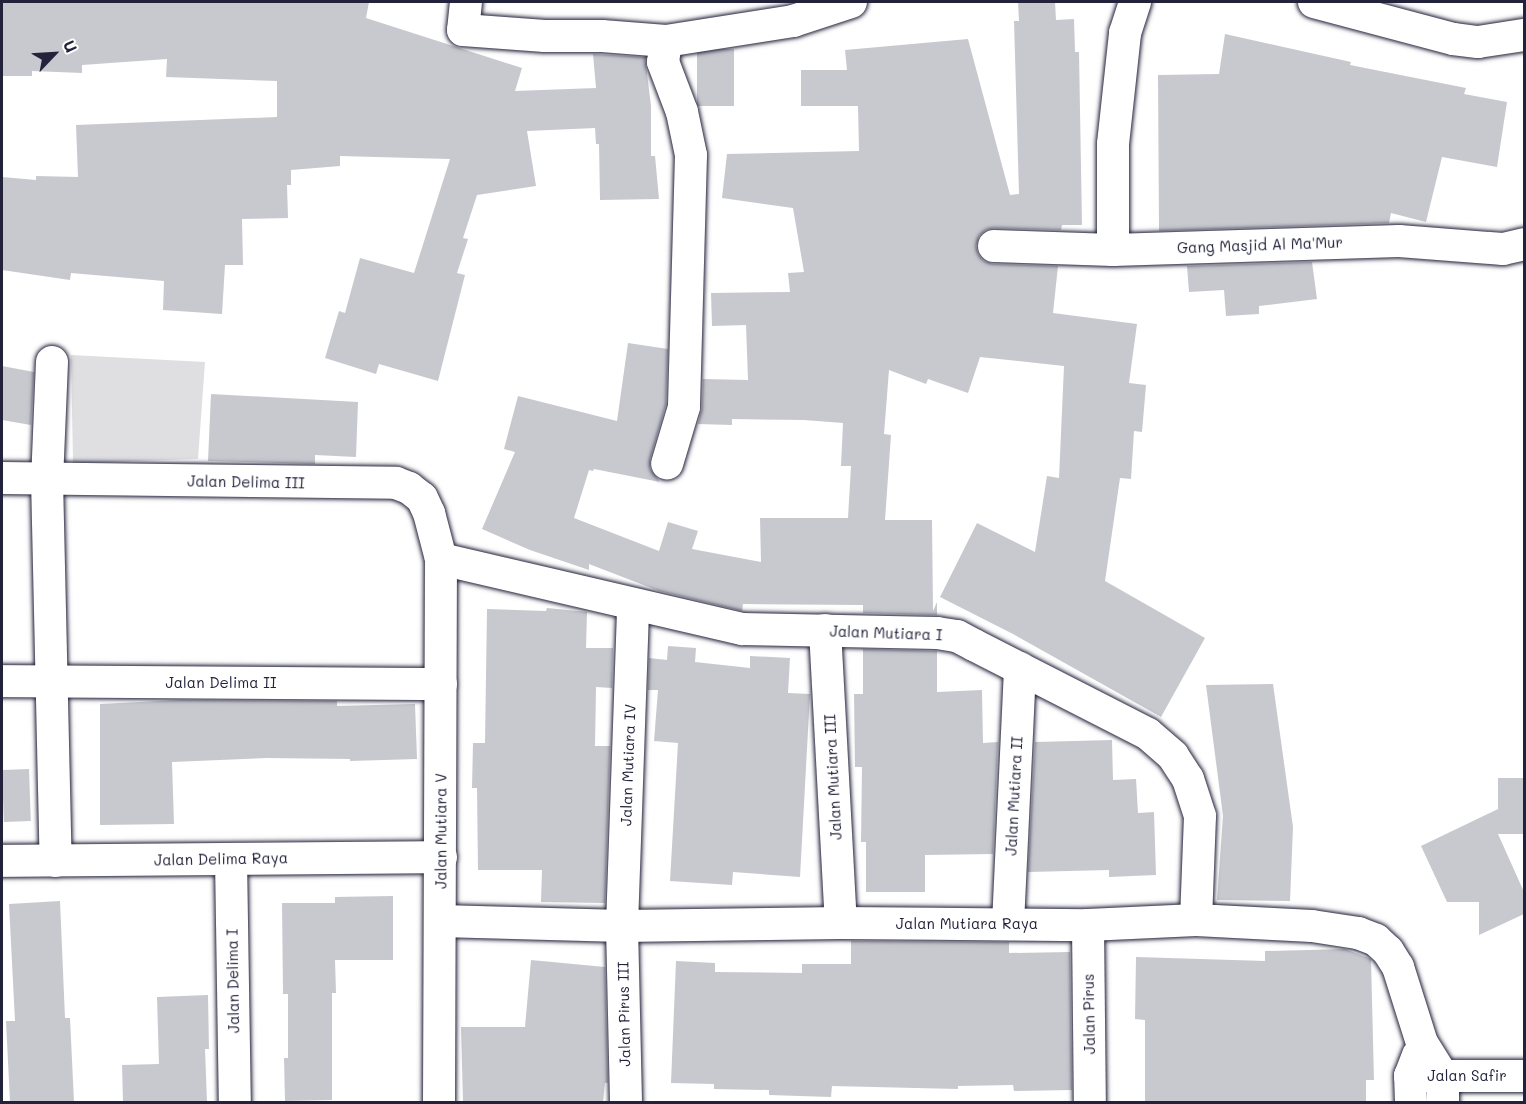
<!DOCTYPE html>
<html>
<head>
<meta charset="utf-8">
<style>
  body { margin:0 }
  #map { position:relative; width:1526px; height:1104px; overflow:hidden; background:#fff; font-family:Mali,sans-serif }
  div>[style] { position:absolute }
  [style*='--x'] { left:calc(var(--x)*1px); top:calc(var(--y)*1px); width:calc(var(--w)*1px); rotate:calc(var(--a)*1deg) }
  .green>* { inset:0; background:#dfdfe2 }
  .building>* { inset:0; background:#c8c8cf; transform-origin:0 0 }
  .roads { filter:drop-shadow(0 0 2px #22223b) drop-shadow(0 0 2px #22223b) }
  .street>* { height:32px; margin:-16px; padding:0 16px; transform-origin:16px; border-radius:16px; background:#fff }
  span { translate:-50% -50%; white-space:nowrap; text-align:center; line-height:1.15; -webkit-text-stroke:6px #fff; paint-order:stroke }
  .street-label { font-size:15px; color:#22223b }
  .frame { position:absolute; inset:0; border:3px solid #22223b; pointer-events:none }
  .north { position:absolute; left:24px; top:24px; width:60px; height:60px; -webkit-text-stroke:4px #fff; paint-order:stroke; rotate:65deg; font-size:16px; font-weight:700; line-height:24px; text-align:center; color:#22223b }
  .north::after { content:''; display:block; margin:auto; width:21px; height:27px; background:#22223b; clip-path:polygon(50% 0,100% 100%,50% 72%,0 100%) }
</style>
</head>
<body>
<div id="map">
  <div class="green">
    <div style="clip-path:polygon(71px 355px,205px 362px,198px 459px,73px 463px)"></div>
  </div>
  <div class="building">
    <div style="clip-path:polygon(2px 2px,369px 2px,366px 18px,522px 68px,515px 91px,596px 88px,593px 54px,645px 57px,651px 106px,651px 156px,655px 156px,659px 199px,600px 200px,599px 144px,596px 144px,595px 128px,527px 131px,536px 186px,477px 195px,463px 238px,468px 239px,457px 273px,465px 275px,438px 381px,379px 364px,376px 374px,325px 358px,339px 311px,345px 313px,360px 258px,414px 273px,450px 159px,340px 156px,340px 166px,291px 170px,291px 185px,287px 185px,288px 218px,242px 219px,243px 265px,225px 265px,222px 314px,163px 310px,164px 281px,71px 273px,70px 280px,2px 270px,2px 177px,36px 180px,36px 176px,78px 177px,76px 125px,277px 117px,277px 81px,166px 77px,167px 59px,82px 65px,82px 73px,32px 71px,32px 76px,2px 76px)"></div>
    <div style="clip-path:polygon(1018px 2px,1055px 2px,1056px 20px,1074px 19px,1075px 52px,1079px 52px,1082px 225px,1062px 225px,1061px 230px,994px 228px,986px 230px,979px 236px,976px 246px,978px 254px,984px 261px,993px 264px,1058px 266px,1053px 313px,1137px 324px,1129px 383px,1146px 385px,1142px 432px,1134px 431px,1131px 479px,1120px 478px,1105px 581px,1205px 638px,1161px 717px,1013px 634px,940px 597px,977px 523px,1035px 552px,1047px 476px,1059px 478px,1064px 366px,980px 357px,968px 393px,928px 379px,926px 384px,889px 370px,884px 434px,891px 435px,885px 520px,932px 520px,933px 611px,937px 602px,937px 615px,863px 613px,863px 605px,743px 604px,742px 611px,659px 591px,589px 564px,589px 570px,530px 550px,482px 529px,515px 452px,504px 449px,518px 396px,617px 421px,628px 343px,668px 349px,666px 404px,650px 459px,650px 469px,660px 482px,594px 469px,593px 471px,589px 470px,574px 518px,659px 551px,668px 522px,698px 531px,692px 549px,761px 562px,760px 518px,848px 518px,851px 466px,841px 466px,843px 423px,804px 420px,732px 419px,732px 425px,698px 424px,702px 408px,703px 379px,748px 380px,746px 325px,712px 326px,711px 293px,790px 292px,788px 273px,804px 272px,793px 208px,722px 198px,727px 154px,859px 151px,858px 106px,801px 106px,801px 70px,847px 70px,845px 50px,968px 39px,1010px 195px,1019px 194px,1014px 21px,1019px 21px)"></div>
    <div style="clip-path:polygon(1225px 34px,1351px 62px,1350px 65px,1466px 88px,1464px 94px,1507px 102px,1497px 167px,1442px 157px,1426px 222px,1391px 213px,1389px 223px,1159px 231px,1158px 75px,1219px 74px)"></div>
    <div style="left:734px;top:49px;width:57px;height:37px;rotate:90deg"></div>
    <div style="clip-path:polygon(1312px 262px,1317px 299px,1259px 306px,1259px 314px,1226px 316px,1224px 290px,1189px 292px,1187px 266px)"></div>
    <div style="clip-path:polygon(2px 366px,34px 372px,31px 425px,2px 420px)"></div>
    <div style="clip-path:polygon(211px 394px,358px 402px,356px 457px,315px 455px,315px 464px,208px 461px)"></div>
    <div style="clip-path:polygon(547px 608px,587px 612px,586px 648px,613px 648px,612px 688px,596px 687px,595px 746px,610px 746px,605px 903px,541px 902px,542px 870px,478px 870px,477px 788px,472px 788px,473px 743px,485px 743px,487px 609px,546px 611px)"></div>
    <div style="clip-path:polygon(668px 646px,696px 648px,695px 662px,750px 668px,750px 656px,790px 658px,788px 693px,810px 694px,800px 877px,733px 872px,732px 885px,670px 881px,678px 743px,654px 741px,658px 690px,648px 690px,649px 658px,667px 660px)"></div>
    <div style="clip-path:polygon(863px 649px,937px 651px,937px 692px,982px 690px,983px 743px,998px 742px,993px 854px,925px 855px,925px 892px,866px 892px,866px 842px,861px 842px,862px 767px,855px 767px,854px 694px,863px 694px)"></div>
    <div style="clip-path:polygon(1273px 684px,1293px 827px,1290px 901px,1217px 900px,1223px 816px,1206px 685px)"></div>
    <div style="clip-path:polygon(180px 700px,337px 701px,337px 706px,415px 704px,417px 759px,350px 761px,350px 759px,267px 758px,172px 762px,174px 824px,100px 825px,100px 704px)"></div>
    <div style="clip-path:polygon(1112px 740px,1113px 780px,1136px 779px,1138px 813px,1154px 812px,1156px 875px,1109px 877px,1109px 870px,1028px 872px,1035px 742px)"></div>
    <div style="left:29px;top:769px;width:52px;height:27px;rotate:88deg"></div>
    <div style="clip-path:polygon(1498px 778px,1524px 778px,1524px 834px,1498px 834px,1524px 892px,1524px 914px,1479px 935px,1479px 902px,1447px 902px,1421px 846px,1498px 809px)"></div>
    <div style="clip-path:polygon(393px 896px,393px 960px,335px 960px,336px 993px,332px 993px,332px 1100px,285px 1101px,284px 1058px,288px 1058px,288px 994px,283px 994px,282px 903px,335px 903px,335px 897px)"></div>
    <div style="clip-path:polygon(60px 901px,65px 1018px,70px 1018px,74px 1102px,10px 1102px,6px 1021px,15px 1021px,9px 904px)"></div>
    <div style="clip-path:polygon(851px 941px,1009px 942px,1009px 953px,1070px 952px,1072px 1090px,1014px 1091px,1013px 1085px,958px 1086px,958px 1089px,832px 1086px,831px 1097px,769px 1095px,769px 1090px,714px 1089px,714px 1084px,671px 1083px,676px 961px,715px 963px,715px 972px,802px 973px,802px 964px,851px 964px)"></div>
    <div style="clip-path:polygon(1345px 949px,1371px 959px,1374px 1080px,1366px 1080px,1366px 1102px,1145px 1102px,1145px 1020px,1135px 1019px,1136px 957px,1265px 961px,1265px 951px)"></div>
    <div style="clip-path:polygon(531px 960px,605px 967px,608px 1083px,605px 1083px,603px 1102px,463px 1102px,461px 1027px,525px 1027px)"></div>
    <div style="clip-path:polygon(208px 995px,209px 1049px,205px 1049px,207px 1102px,123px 1102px,122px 1065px,159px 1064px,157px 997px)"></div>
  </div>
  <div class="roads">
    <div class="street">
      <div style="--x:466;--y:2;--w:28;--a:96"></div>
      <div style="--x:463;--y:30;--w:82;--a:4.2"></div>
      <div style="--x:545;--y:36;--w:57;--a:0"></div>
      <div style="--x:602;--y:36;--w:64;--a:4.5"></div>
      <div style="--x:666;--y:41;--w:129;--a:-8.9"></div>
      <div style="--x:793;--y:21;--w:61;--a:-18.1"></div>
      <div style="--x:1314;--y:2;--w:144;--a:14.9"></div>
      <div style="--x:1453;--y:39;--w:25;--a:7"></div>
      <div style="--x:1478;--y:42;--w:47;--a:-8.7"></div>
      <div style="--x:666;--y:41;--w:21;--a:98"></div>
      <div style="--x:663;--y:62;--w:53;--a:69.2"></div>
      <div style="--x:682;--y:112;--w:44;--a:78.2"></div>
      <div style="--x:691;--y:155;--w:252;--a:91.6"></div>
      <div style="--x:684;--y:407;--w:59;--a:106.6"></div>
      <div style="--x:994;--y:246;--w:119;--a:1.9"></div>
      <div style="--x:1113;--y:250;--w:286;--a:-1.8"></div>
      <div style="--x:1399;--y:241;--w:104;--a:4.4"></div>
      <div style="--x:1503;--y:249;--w:22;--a:-13"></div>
      <div style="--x:1113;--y:250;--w:106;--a:-90"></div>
      <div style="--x:1113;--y:144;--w:112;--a:-83.8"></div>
      <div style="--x:1125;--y:33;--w:33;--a:-72"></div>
      <div style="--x:52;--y:362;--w:117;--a:92.4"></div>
      <div style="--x:47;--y:479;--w:382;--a:88.7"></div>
      <div style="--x:2;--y:478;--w:394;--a:0.7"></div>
      <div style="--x:396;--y:483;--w:14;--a:21"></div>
      <div style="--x:409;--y:488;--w:16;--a:38"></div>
      <div style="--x:422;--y:498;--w:17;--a:65"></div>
      <div style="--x:429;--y:513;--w:48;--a:75.4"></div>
      <div style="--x:441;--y:559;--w:543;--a:90.21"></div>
      <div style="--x:441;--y:559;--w:309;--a:13.1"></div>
      <div style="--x:742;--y:629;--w:195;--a:1.2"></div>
      <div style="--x:937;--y:633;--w:20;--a:9"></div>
      <div style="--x:957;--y:636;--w:19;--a:28"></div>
      <div style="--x:974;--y:645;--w:195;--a:27.1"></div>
      <div style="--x:1148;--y:734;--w:33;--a:41"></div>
      <div style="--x:1173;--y:756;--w:27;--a:57"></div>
      <div style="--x:1188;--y:779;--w:39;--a:72"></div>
      <div style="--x:1200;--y:816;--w:104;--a:92.2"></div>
      <div style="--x:825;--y:630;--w:293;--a:86.9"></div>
      <div style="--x:2;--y:681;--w:439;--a:0.4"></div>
      <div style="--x:231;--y:859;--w:243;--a:89.1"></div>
      <div style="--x:2;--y:861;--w:439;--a:-0.5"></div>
      <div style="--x:441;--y:921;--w:181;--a:1.6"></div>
      <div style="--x:622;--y:926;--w:219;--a:-0.8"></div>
      <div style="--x:841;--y:923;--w:247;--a:0.5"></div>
      <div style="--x:1088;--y:925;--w:108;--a:-2.7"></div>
      <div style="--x:1196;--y:920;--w:116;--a:3"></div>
      <div style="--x:1312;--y:926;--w:47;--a:8.7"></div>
      <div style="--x:1358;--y:933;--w:19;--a:21"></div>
      <div style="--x:1376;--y:940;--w:16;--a:43"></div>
      <div style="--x:1388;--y:951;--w:19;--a:58"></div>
      <div style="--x:1398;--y:967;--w:80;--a:72.5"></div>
      <div style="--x:1422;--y:1043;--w:40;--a:58"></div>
      <div style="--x:1443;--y:1077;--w:25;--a:90"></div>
      <div style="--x:1008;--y:924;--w:256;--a:-87.3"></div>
      <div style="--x:1088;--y:925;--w:177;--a:89.4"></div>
      <div style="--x:1410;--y:1076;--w:114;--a:0"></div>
      <div style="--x:626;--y:1102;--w:176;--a:-91.3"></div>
      <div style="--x:622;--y:926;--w:322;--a:-88"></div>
      <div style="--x:1411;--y:1102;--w:26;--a:-92"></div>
      <div style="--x:1410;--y:1076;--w:22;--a:-69"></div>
    </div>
  </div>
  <div class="street-label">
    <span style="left:1260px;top:245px;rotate:-2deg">Gang Masjid Al Ma'Mur</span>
    <span style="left:246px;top:482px;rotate:1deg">Jalan Delima III</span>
    <span style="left:886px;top:633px;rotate:2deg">Jalan Mutiara I</span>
    <span style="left:221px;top:683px">Jalan Delima II</span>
    <span style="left:628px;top:765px;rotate:-88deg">Jalan Mutiara IV</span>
    <span style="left:833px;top:777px;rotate:-93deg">Jalan Mutiara III</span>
    <span style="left:1014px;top:796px;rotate:-87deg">Jalan Mutiara II</span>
    <span style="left:441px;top:831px;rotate:-90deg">Jalan Mutiara V</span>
    <span style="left:221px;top:859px;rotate:-1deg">Jalan Delima Raya</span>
    <span style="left:967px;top:924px">Jalan Mutiara Raya</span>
    <span style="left:233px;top:981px;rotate:-91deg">Jalan Delima I</span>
    <span style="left:624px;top:1014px;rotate:-91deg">Jalan Pirus III</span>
    <span style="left:1089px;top:1014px;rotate:-91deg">Jalan Pirus</span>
    <span style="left:1467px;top:1076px">Jalan Safir</span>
  </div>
  <div class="frame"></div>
  <div class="north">U</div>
</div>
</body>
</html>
